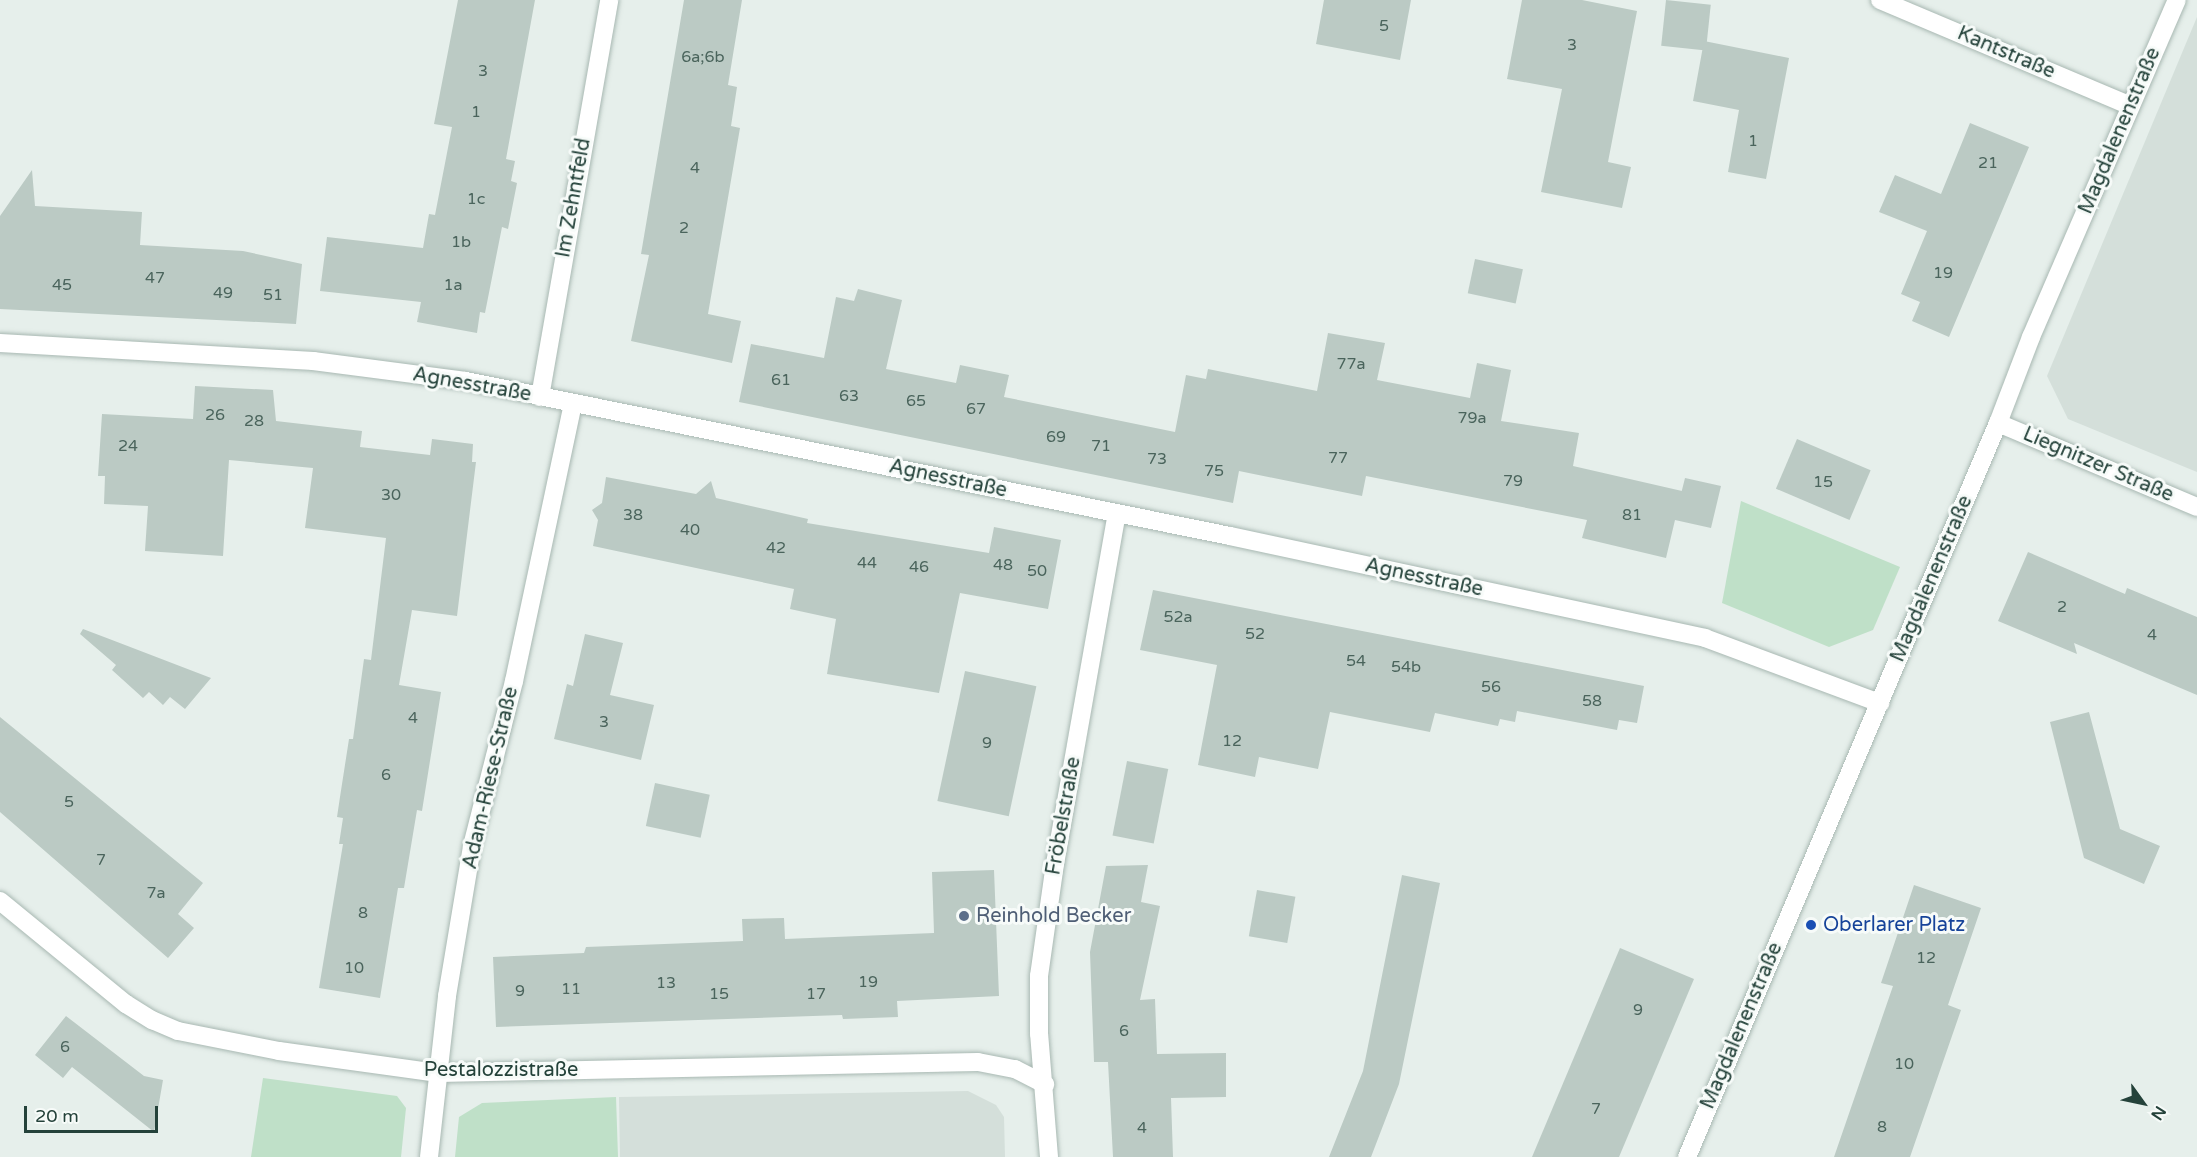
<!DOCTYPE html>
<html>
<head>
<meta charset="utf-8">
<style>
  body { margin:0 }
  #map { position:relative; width:2197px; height:1157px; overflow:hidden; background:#e6efeb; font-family:"Varela Round",sans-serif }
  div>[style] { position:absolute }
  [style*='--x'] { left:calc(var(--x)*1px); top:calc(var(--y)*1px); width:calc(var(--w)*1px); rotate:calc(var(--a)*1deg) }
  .built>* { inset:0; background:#d4dfda }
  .green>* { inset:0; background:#bfe0c8 }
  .building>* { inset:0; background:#bbcac4; transform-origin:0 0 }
  .roads { filter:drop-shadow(0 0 2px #a8b8b2) drop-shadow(0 0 2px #a8b8b2) }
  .minor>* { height:18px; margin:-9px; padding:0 9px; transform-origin:9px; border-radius:9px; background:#fff }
  .dots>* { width:16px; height:16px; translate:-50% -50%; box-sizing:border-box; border:3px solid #f7fbf9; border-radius:50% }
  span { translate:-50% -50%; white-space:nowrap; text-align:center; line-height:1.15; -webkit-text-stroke:6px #f7fbf9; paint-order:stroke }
  .number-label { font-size:16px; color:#4a645c }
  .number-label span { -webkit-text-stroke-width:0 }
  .street-label { font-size:20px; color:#24423a }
  .service-label { font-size:20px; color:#4e5e75 }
  .left { translate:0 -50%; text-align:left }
  .transit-label { font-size:20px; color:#164399 }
  .north { position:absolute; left:2113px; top:1073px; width:60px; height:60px; -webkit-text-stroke:4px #f7fbf9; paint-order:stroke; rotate:123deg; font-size:16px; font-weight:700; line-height:24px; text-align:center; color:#24423a }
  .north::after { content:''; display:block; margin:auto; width:21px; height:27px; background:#24423a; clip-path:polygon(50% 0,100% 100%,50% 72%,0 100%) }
  .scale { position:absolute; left:24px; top:1106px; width:134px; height:27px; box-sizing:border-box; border:3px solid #24423a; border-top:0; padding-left:8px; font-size:18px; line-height:21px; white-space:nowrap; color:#24423a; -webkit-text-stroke:4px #f7fbf9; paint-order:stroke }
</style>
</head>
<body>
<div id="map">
  <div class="built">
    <div style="clip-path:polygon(2197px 17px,2197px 472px,2068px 419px,2047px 376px)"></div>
    <div style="clip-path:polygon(968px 1091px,996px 1105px,1004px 1117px,1005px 1157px,620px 1157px,619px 1097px)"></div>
  </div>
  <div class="green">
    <div style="clip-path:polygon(1741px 501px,1900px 567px,1873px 630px,1829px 647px,1722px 603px)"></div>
    <div style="clip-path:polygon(263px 1078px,397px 1096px,406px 1108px,401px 1157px,251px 1157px)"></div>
    <div style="clip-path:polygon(616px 1097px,618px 1157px,455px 1157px,459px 1117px,482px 1103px)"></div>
  </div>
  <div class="building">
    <div style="clip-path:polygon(458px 0,535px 0,506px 159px,515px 161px,511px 181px,517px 183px,508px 229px,502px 227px,485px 313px,480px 312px,477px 333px,417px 322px,421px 302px,320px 291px,327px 237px,423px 248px,429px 214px,435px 215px,452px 127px,434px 124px)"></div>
    <div style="clip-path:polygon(684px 0,742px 0,728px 85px,737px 87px,731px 126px,740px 128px,708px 314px,741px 321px,732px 363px,631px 341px,649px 255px,641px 254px)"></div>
    <div style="clip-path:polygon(1324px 0,1411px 0,1400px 60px,1316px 44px)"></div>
    <div style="clip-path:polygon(1522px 0,1582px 0,1637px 11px,1608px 162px,1631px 167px,1622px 208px,1541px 192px,1562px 89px,1507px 79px)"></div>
    <div style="left:1666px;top:0;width:45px;height:46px;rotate:6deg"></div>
    <div style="clip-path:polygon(1704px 41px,1789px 58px,1766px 179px,1728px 172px,1739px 110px,1693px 101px)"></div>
    <div style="clip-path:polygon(1970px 123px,2029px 147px,1949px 337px,1912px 321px,1920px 302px,1901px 294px,1927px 231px,1879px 212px,1895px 175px,1941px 194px)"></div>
    <div style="clip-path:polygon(32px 170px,35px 206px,142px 212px,140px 245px,243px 251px,302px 264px,296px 324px,0 309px,0 216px)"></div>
    <div style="left:1475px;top:259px;width:49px;height:35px;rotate:12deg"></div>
    <div style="clip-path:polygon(858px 289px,902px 300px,886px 369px,956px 383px,960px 365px,1009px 375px,1004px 397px,1175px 432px,1186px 375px,1206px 379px,1208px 369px,1317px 391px,1328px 333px,1385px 343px,1377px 380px,1470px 398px,1477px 363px,1511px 370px,1501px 421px,1579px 433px,1573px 466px,1682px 491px,1680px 498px,1685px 478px,1721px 486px,1711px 528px,1675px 520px,1666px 558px,1582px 538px,1587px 520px,1366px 476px,1362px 496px,1239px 471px,1233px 503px,739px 402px,751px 344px,824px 358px,836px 297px,854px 301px)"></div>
    <div style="clip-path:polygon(195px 386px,273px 390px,276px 421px,362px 431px,360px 447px,430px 455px,432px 439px,473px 444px,472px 462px,476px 462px,457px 616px,412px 610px,399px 685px,441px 692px,422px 811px,417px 810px,404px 888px,398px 888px,380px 998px,319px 988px,343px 844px,339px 844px,343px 818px,337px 817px,340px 797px,349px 739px,353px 739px,364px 659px,371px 660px,386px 538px,305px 528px,313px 468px,229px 460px,223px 556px,145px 551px,148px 506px,104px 504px,105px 476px,98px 476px,102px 414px,193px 419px)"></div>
    <div style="left:1797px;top:439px;width:80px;height:54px;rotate:23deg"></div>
    <div style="clip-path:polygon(606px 477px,696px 494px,711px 481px,716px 498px,808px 519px,807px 523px,989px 553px,994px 527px,1061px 540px,1048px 609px,960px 593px,939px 693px,827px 674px,836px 619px,790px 609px,794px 589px,593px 546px,598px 520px,592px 510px,602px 503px)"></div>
    <div style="clip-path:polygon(2028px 552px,2125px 594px,2127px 588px,2197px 617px,2197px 695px,2074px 643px,2077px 654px,1998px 621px)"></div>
    <div style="clip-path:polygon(1153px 590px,1644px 686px,1637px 723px,1619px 720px,1617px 730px,1517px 711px,1515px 722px,1500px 719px,1498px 726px,1435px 713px,1430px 732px,1330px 712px,1318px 769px,1259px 757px,1255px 777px,1198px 765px,1217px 665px,1140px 650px)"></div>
    <div style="clip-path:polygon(83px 629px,112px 640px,211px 678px,185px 709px,170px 697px,163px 705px,149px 692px,143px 698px,112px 670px,116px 665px,80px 634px)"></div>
    <div style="clip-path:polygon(585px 634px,623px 643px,610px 695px,654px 705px,641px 760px,554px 739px,567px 684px,573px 686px)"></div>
    <div style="left:965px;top:671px;width:73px;height:133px;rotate:12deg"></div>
    <div style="clip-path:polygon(2089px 712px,2120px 829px,2160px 846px,2144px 884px,2084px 858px,2050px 722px)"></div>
    <div style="clip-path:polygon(0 717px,203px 883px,178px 914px,194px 928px,168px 958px,0 812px)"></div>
    <div style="left:1127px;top:761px;width:42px;height:76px;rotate:11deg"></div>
    <div style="left:655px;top:783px;width:56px;height:44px;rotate:12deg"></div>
    <div style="clip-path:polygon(1148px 865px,1141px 902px,1160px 906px,1140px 1000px,1155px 999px,1157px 1054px,1226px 1053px,1226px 1097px,1171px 1098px,1173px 1157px,1113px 1157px,1108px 1062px,1094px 1062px,1090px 952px,1106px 866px)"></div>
    <div style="clip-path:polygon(994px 870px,999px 996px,897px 1001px,898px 1017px,843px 1019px,842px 1015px,496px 1027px,493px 957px,584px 953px,586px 947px,743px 941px,742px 919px,784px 918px,785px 939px,934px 933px,932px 872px)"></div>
    <div style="clip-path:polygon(1402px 875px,1440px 883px,1399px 1084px,1371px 1157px,1329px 1157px,1363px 1071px)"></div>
    <div style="clip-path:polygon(1914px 885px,1981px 908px,1948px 1005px,1961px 1010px,1910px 1157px,1834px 1157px,1893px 986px,1881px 983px)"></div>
    <div style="left:1257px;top:890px;width:39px;height:47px;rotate:10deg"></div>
    <div style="clip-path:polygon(1620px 948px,1694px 979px,1619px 1157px,1532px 1157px)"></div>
    <div style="clip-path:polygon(66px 1016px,144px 1076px,163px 1080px,154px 1132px,72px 1067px,63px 1078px,35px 1055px)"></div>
  </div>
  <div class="roads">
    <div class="minor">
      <div style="--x:1880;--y:0;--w:272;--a:22.9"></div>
      <div style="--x:0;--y:343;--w:314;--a:3.3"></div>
      <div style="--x:313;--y:361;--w:154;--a:7.4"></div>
      <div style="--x:466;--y:381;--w:780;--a:11.47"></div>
      <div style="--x:1230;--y:536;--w:486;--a:12.1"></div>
      <div style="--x:1705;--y:638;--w:187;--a:20.4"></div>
      <div style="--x:540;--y:397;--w:403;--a:-80.1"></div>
      <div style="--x:1998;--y:423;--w:216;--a:22.9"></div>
      <div style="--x:0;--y:901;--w:163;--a:39.3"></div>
      <div style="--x:126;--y:1004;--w:31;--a:32"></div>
      <div style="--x:152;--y:1020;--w:28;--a:23"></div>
      <div style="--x:178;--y:1031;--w:103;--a:11.2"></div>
      <div style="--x:279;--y:1051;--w:161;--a:7.9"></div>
      <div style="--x:438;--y:1073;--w:540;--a:-1.17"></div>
      <div style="--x:978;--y:1062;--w:38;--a:11"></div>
      <div style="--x:1015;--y:1069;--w:34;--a:27"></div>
      <div style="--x:429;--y:1157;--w:162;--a:-83.6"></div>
      <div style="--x:447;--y:996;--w:152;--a:-80.5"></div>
      <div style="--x:472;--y:846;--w:170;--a:-75.7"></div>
      <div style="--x:514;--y:681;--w:284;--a:-78"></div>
      <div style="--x:1049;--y:1157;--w:123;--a:-94.6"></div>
      <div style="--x:1039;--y:1034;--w:58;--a:-90"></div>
      <div style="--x:1039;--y:976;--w:113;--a:-81.9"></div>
      <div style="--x:1055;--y:864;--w:355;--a:-80"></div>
      <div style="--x:1687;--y:1157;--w:797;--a:-67.04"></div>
      <div style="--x:1998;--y:423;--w:92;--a:-69"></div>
      <div style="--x:2031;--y:337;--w:367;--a:-66.6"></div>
    </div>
  </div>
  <div class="dots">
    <div style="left:964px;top:916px;background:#5c6f8a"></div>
    <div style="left:1811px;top:925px;background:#1a4fb4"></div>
  </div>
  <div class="number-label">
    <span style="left:1384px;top:26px">5</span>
    <span style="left:1572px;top:45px">3</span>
    <span style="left:703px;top:57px">6a;6b</span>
    <span style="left:483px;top:71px">3</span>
    <span style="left:476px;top:112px">1</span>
    <span style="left:1753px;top:141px">1</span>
    <span style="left:1988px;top:163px">21</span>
    <span style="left:695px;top:168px">4</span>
    <span style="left:476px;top:199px">1c</span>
    <span style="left:684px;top:228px">2</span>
    <span style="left:461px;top:242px">1b</span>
    <span style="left:1943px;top:273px">19</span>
    <span style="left:155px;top:278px">47</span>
    <span style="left:62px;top:285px">45</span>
    <span style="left:453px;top:285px">1a</span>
    <span style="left:223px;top:293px">49</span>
    <span style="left:273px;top:295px">51</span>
    <span style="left:1351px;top:364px">77a</span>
    <span style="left:781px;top:380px">61</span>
    <span style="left:849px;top:396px">63</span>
    <span style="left:916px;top:401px">65</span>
    <span style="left:976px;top:409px">67</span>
    <span style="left:215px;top:415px">26</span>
    <span style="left:1472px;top:418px">79a</span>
    <span style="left:254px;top:421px">28</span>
    <span style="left:1056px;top:437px">69</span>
    <span style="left:128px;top:446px">24</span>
    <span style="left:1101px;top:446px">71</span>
    <span style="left:1338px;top:458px">77</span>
    <span style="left:1157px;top:459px">73</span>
    <span style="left:1214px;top:471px">75</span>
    <span style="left:1513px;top:481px">79</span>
    <span style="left:1823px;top:482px">15</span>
    <span style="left:391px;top:495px">30</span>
    <span style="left:633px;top:515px">38</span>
    <span style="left:1632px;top:515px">81</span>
    <span style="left:690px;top:530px">40</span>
    <span style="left:776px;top:548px">42</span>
    <span style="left:867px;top:563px">44</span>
    <span style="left:1003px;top:565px">48</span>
    <span style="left:919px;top:567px">46</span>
    <span style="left:1037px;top:571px">50</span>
    <span style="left:2062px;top:607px">2</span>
    <span style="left:1178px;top:617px">52a</span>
    <span style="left:1255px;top:634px">52</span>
    <span style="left:2152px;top:635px">4</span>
    <span style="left:1356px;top:661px">54</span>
    <span style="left:1406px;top:667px">54b</span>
    <span style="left:1491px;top:687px">56</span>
    <span style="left:1592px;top:701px">58</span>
    <span style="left:413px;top:718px">4</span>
    <span style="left:604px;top:722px">3</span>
    <span style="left:1232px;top:741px">12</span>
    <span style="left:987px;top:743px">9</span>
    <span style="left:386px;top:775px">6</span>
    <span style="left:69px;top:802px">5</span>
    <span style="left:101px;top:860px">7</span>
    <span style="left:156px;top:893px">7a</span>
    <span style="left:363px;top:913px">8</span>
    <span style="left:1926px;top:958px">12</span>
    <span style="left:354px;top:968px">10</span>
    <span style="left:868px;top:982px">19</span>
    <span style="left:666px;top:983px">13</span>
    <span style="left:571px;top:989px">11</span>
    <span style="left:520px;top:991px">9</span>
    <span style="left:719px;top:994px">15</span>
    <span style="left:816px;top:994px">17</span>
    <span style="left:1638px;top:1010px">9</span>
    <span style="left:1124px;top:1031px">6</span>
    <span style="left:65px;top:1047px">6</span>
    <span style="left:1904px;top:1064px">10</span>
    <span style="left:1596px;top:1109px">7</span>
    <span style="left:1882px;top:1127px">8</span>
    <span style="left:1142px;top:1128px">4</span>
  </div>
  <div class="street-label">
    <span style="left:2006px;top:53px;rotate:23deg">Kantstraße</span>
    <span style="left:2120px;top:131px;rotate:-67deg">Magdalenenstraße</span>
    <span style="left:574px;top:198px;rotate:-80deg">Im Zehntfeld</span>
    <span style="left:472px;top:385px;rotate:10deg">Agnesstraße</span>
    <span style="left:2098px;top:465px;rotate:23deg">Liegnitzer Straße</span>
    <span style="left:948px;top:479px;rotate:12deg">Agnesstraße</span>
    <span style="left:1424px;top:578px;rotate:12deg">Agnesstraße</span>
    <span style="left:1932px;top:579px;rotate:-67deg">Magdalenenstraße</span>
    <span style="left:491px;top:778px;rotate:-77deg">Adam-Riese-Straße</span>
    <span style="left:1064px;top:816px;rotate:-80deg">Fröbelstraße</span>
    <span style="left:1742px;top:1026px;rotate:-67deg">Magdalenenstraße</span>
    <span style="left:501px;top:1070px">Pestalozzistraße</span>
  </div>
  <div class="service-label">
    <span class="left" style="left:976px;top:916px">Reinhold Becker</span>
  </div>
  <div class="transit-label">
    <span class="left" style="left:1823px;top:925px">Oberlarer Platz</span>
  </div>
  <div class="north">N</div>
  <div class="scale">20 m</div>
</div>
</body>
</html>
